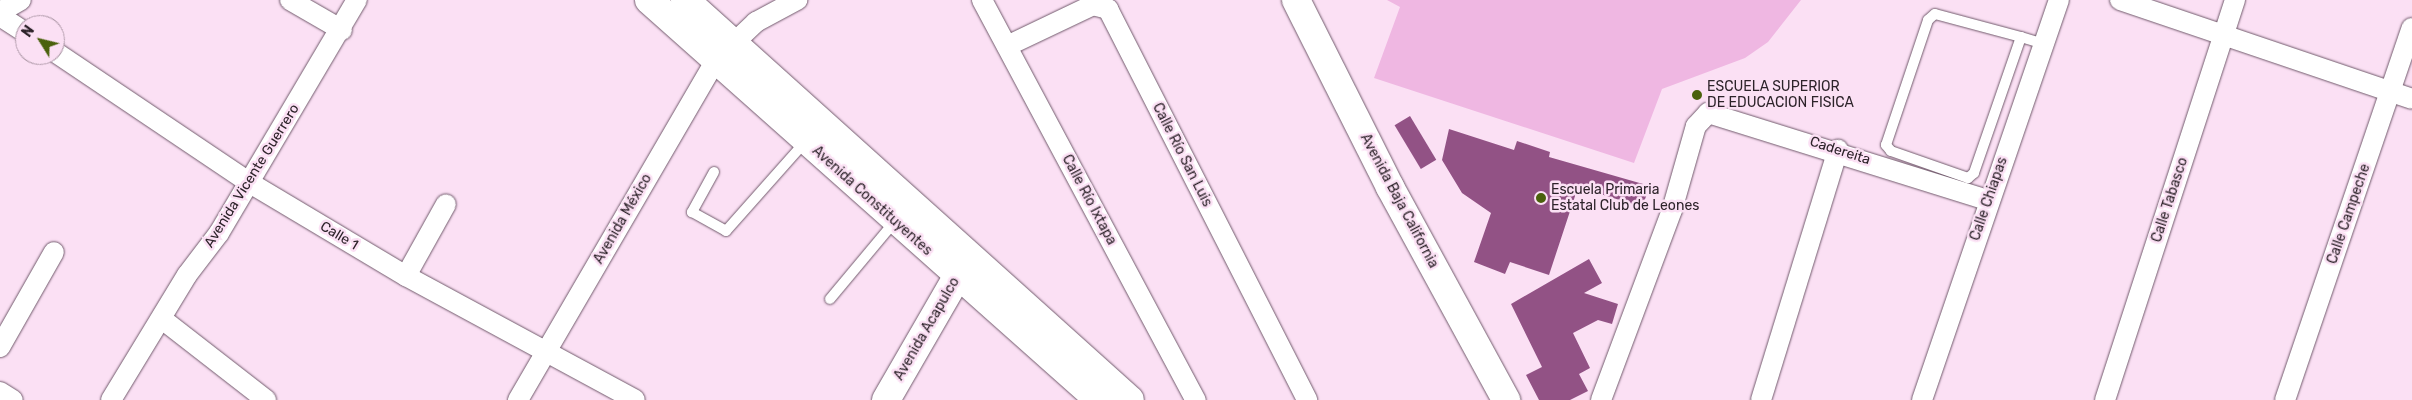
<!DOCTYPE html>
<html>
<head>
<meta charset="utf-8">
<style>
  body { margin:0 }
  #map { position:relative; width:2412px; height:400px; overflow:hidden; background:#fbe0f4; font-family:Rubik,sans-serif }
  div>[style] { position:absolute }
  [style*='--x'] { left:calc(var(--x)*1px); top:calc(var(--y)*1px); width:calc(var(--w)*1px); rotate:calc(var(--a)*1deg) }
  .green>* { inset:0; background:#efb7e2 }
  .building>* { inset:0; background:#925285; transform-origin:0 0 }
  .roads { filter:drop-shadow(0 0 1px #715a6c) drop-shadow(0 0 1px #715a6c) }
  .lane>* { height:10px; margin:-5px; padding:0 5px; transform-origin:5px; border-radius:5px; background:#fff }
  .street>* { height:20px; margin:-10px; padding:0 10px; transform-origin:10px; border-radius:10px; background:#fff }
  .secondary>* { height:28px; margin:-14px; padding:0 14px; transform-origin:14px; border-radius:14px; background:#fff }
  .primary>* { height:28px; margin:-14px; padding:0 14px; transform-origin:14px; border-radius:14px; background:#fff }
  .dots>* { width:14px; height:14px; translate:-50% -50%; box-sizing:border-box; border:2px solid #fbe0f4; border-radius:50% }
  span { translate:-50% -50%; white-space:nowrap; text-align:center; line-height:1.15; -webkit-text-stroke:5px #fbe0f4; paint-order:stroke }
  .poi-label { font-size:14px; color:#2d232a }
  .left { translate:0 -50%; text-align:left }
  .street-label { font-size:14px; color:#2d232a }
  .north { position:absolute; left:15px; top:15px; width:50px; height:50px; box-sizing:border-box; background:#fbe0f4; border:1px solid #a994a3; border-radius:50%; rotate:306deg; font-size:14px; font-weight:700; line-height:20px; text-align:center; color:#2d232a }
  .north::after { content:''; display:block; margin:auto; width:18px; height:22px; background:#4a610c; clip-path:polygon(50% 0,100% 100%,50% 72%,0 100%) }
</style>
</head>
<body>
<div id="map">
  <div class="green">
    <div style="clip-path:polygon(1387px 0,1801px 0,1768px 42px,1745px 58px,1662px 89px,1634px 163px,1374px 78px,1400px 7px)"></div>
  </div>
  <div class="building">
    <div style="left:1410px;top:116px;width:51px;height:18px;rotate:59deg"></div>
    <div style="clip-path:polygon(1449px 129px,1514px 150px,1517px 141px,1550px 152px,1549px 157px,1650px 186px,1642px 207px,1578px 187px,1549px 275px,1510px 262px,1505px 274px,1474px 262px,1491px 213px,1462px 193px,1442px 160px)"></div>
    <div style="clip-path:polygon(1589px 259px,1602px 283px,1584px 293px,1618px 304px,1612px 324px,1598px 320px,1573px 333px,1590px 368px,1579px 374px,1588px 391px,1570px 400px,1539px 400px,1526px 375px,1542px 367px,1511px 304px)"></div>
  </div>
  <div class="roads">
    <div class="lane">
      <div style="--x:1935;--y:14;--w:89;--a:15"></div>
      <div style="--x:2021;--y:37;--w:144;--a:109.1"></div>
      <div style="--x:1974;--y:173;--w:8;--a:140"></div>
      <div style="--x:1968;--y:178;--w:82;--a:-160.7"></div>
      <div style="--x:1891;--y:151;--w:8;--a:-130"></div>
      <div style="--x:1886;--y:145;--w:132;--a:-71.4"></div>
      <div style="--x:1928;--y:20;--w:9;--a:-41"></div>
      <div style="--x:2021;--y:37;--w:24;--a:17"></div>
      <div style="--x:714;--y:172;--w:46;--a:118.8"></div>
      <div style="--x:692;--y:212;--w:39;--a:29"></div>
      <div style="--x:726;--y:231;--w:120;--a:-48.4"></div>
      <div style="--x:830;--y:299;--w:103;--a:-50.1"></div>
    </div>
    <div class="street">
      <div style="--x:290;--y:0;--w:60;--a:30"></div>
      <div style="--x:982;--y:0;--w:454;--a:61.9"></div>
      <div style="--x:2120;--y:0;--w:308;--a:18.7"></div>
      <div style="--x:0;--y:12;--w:24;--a:-30"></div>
      <div style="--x:0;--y:16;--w:30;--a:33"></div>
      <div style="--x:1007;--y:46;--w:95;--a:-25.5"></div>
      <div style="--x:1093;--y:5;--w:16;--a:15"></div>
      <div style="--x:1108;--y:9;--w:439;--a:63"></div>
      <div style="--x:55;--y:52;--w:235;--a:33.9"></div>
      <div style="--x:250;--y:183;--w:182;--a:30.8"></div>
      <div style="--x:406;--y:276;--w:260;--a:28.4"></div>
      <div style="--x:406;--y:276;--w:82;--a:-60.9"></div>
      <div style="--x:162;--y:319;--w:132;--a:37.9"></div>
      <div style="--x:0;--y:347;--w:109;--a:-60.4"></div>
      <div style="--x:0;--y:392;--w:15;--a:32"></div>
      <div style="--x:111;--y:400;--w:146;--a:-58.7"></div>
      <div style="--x:187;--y:275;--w:53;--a:-52.7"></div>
      <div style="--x:219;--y:233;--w:271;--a:-59.4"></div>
      <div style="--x:518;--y:400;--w:392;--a:-59.8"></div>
      <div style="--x:715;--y:61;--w:57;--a:-43.6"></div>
      <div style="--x:756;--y:22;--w:47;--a:-28.2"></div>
      <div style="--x:1601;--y:400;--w:203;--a:-69.5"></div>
      <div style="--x:1672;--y:210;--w:87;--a:-74.1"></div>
      <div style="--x:1696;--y:126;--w:18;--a:-47"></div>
      <div style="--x:1708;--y:113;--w:293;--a:17.3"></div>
      <div style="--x:1761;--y:400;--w:262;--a:-72.9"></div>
      <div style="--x:1922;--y:400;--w:423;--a:-71.1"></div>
      <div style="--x:2105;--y:400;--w:421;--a:-72"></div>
      <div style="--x:2285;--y:400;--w:393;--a:-71.2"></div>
    </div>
    <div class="secondary">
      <div style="--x:1296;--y:0;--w:209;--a:63.3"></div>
      <div style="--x:1390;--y:187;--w:243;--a:61.4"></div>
      <div style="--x:886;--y:400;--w:164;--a:-60"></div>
    </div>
    <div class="primary">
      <div style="--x:649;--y:0;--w:602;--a:41.63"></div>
      <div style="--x:685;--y:0;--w:598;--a:41.95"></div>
    </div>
  </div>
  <div class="dots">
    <div style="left:1697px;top:95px;background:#4a610c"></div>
    <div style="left:1541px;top:198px;background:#4a610c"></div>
  </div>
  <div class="poi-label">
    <span class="left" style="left:1707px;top:95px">ESCUELA SUPERIOR<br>DE EDUCACION FISICA</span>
    <span class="left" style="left:1551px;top:198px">Escuela Primaria<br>Estatal Club de Leones</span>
  </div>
  <div class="street-label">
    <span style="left:1840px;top:151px;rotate:18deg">Cadereita</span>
    <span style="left:1182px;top:155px;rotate:63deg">Calle Río San Luis</span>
    <span style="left:252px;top:176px;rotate:-58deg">Avenida Vicente Guerrero</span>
    <span style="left:1989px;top:199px;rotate:-71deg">Calle Chiapas</span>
    <span style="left:1089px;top:200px;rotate:62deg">Calle Río Ixtapa</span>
    <span style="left:2170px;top:200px;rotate:-72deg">Calle Tabasco</span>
    <span style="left:872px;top:201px;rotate:42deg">Avenida Constituyentes</span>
    <span style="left:1399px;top:201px;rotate:62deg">Avenida Baja California</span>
    <span style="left:2349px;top:214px;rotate:-71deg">Calle Campeche</span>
    <span style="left:623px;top:219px;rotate:-60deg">Avenida México</span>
    <span style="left:339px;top:236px;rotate:31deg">Calle 1</span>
    <span style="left:927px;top:329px;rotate:-60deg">Avenida Acapulco</span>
  </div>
  <div class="north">N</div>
</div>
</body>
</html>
